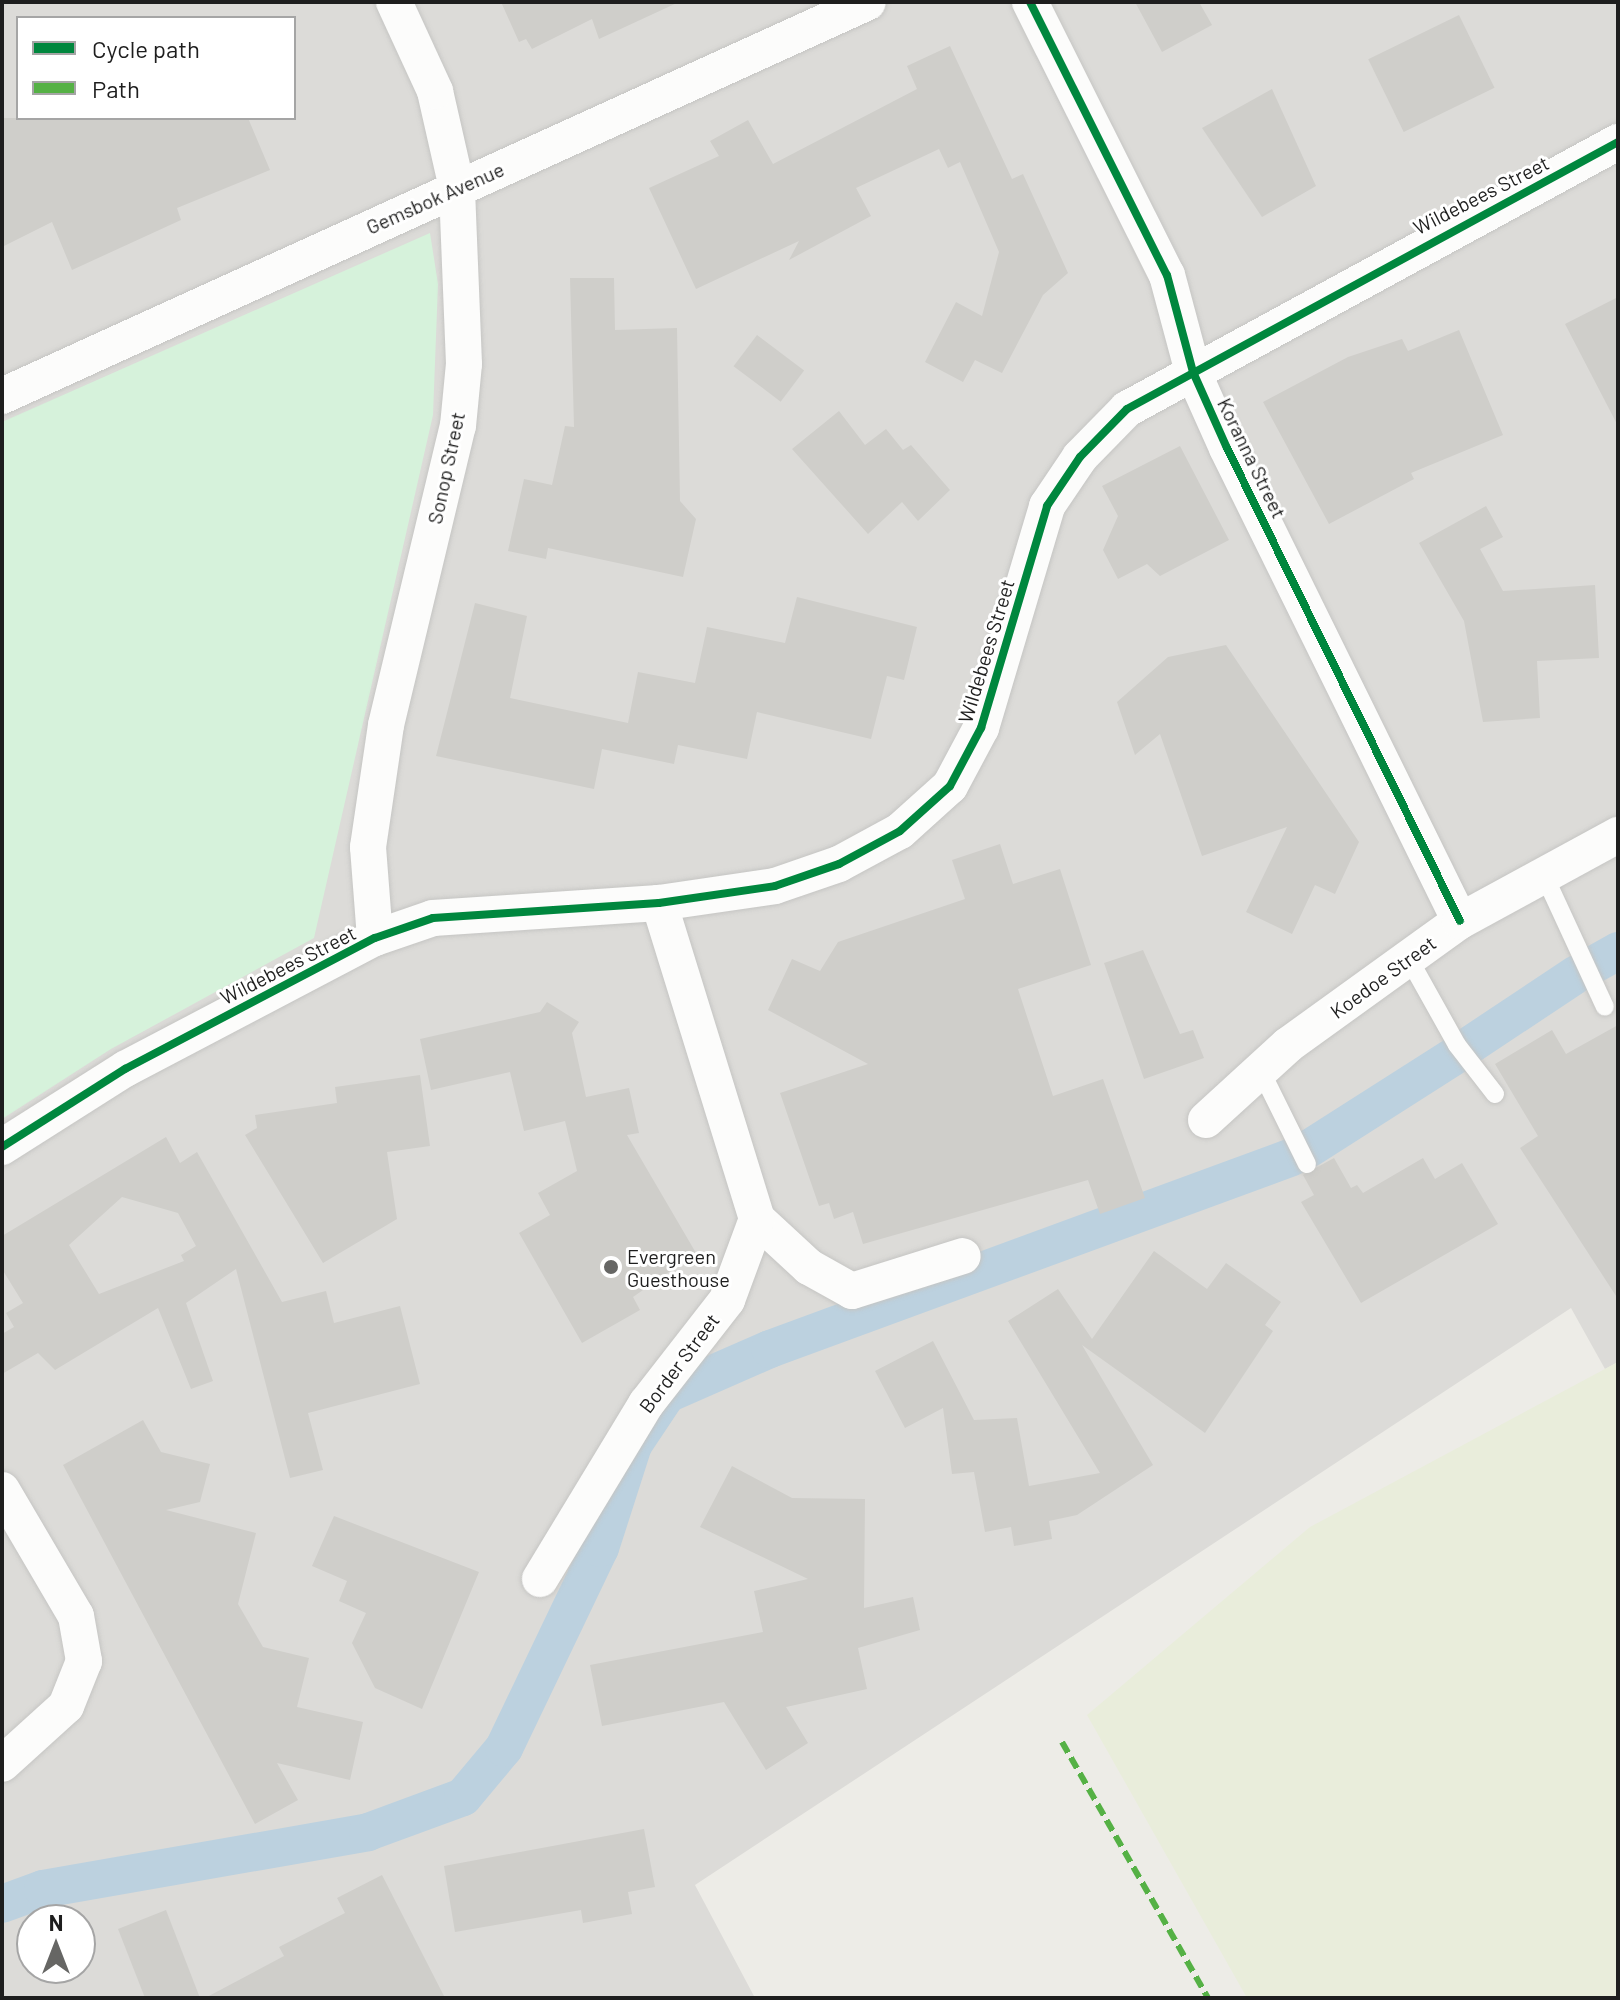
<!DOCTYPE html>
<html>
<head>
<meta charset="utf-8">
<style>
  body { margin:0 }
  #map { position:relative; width:1620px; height:2000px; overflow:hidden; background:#edece7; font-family:Barlow,sans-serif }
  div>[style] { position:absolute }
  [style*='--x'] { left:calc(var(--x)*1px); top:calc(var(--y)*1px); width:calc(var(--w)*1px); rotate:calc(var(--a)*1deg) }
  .residential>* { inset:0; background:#dcdbd8 }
  .farmland>* { inset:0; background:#e9eddb }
  .park>* { inset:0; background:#d6f2db }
  .canal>* { height:38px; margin:-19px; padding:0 19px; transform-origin:19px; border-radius:19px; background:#bcd1df }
  .building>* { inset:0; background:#cfceca; transform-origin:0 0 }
  .roads { filter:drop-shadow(0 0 2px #c5c5c3) drop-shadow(0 0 2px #c5c5c3) }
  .service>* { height:18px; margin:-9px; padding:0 9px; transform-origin:9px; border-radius:9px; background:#fcfcfb }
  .minor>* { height:36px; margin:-18px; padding:0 18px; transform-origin:18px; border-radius:18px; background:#fcfcfb }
  .quiet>* { height:6px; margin-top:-3px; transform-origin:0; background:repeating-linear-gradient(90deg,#55b145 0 12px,transparent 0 18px) }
  .cycleway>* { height:8px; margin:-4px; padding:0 4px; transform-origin:4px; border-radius:4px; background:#00873e }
  .dots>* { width:22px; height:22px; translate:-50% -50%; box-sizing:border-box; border:4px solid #fff; border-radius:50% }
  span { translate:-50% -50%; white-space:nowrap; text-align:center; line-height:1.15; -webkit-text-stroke:6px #fff; paint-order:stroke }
  .street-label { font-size:20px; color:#1e1e1e }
  .poi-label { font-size:20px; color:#1e1e1e }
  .left { translate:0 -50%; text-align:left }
  .frame { position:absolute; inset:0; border:4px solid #1e1e1e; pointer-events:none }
  .legend { position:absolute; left:16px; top:16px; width:280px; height:104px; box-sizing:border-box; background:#fff; border:2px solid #a5a5a5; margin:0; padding:10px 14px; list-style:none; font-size:24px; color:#1e1e1e }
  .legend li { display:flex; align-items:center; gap:16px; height:40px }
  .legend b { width:40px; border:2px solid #a5a5a5 }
  .north { position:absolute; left:16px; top:1904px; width:80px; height:80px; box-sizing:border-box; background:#fff; border:2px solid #a5a5a5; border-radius:50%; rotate:0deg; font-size:22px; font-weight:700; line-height:32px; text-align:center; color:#1e1e1e }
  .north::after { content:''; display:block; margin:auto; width:28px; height:36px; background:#666664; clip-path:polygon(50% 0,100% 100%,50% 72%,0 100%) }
</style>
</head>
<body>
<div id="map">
  <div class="residential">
    <div style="clip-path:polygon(evenodd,2px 2px,1618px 2px,1618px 1362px,1605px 1369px,1571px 1308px,695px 1885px,755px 1998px,2px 1998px,2px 2px,18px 18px,294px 18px,294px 118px,18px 118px,18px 18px,2px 2px,32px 1920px,80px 1920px,80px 1968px,32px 1968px,32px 1920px)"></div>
  </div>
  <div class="farmland">
    <div style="clip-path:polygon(1618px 1362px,1618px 1998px,1247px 1998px,1087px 1715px,1310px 1527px)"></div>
  </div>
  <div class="park">
    <div style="clip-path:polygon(430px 233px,438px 284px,433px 415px,314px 938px,111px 1049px,2px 1119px,2px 422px)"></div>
  </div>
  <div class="canal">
    <div style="--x:1593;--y:965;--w:29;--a:-29"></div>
    <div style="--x:1470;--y:1045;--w:128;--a:-33.6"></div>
    <div style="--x:1310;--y:1148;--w:173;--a:-32.5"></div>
    <div style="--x:2;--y:1904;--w:44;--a:-20.1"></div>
    <div style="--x:43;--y:1889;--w:330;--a:-9.9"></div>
    <div style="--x:368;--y:1832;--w:101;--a:-20.2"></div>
    <div style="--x:463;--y:1797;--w:64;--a:-50.1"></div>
    <div style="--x:504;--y:1748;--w:222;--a:-64.4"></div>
    <div style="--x:600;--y:1548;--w:108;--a:-72.2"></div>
    <div style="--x:633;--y:1445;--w:61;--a:-56.3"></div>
    <div style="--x:667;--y:1394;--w:112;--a:-23.6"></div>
    <div style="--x:770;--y:1349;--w:556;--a:-20.19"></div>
  </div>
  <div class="building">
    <div style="clip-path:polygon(501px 2px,679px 2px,599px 39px,592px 19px,532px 49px,526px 39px,519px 42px)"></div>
    <div style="clip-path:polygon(1135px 2px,1199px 2px,1212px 25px,1162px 52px)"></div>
    <div style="left:1459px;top:15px;width:81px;height:101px;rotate:64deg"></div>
    <div style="clip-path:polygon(950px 46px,1012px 179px,1023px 174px,1068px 273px,1043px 295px,1002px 373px,975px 360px,963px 382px,925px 362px,956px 302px,982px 316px,999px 252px,960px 162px,948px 168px,939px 149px,856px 188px,871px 216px,789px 260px,799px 241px,696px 289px,649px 188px,719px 156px,710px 141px,748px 120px,773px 164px,917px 89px,907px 66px)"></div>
    <div style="clip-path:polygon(1272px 89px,1316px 186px,1262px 217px,1202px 128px)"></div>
    <div style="clip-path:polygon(2px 118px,248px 118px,270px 170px,177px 208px,181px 220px,72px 270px,52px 222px,2px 247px)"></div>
    <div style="clip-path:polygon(570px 278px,614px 278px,615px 330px,677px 328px,680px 501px,696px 519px,683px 577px,548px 548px,546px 559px,508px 551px,524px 479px,552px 485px,565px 426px,574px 427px)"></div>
    <div style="clip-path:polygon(1618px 297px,1618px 426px,1565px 324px)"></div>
    <div style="clip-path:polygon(1459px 330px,1503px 435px,1411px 473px,1414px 479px,1329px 524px,1263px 402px,1348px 357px,1402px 339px,1408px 351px)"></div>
    <div style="left:757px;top:335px;width:59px;height:39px;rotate:37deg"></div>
    <div style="clip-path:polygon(839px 411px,865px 445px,886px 429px,903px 450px,911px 445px,950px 490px,918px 521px,902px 502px,868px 534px,792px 449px)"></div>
    <div style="clip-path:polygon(1180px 446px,1229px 540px,1160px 576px,1147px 564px,1118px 579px,1103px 550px,1118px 516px,1102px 486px)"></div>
    <div style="clip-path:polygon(1486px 506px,1503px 537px,1480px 549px,1503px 591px,1595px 585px,1599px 658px,1537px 661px,1540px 718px,1483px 722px,1464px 621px,1419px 543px)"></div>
    <div style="clip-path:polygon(797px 597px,917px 627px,904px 680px,887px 676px,871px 739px,757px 712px,747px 759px,678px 745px,674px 764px,602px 749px,594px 789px,436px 756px,475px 603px,527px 616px,510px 698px,628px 723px,638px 672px,695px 683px,707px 627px,785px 643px)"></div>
    <div style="clip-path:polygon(1226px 645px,1359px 842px,1335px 894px,1315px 885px,1292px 934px,1246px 912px,1287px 827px,1202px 856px,1160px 734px,1135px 755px,1117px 702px,1168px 657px)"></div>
    <div style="clip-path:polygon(1000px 844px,1013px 884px,1060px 869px,1091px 965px,1018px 989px,1053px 1096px,1103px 1079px,1145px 1198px,1100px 1214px,1088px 1180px,863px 1244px,853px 1212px,834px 1219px,829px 1203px,819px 1206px,780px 1093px,868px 1064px,768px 1010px,792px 959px,820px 971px,838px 942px,965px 899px,952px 860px)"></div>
    <div style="clip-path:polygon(1143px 950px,1180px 1034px,1193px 1030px,1204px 1058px,1144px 1079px,1104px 963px)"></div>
    <div style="clip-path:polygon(547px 1002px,579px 1022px,572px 1033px,586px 1097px,629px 1088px,639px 1133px,627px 1135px,696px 1253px,633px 1297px,640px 1310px,582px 1343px,519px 1233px,550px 1215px,538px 1193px,577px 1171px,565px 1121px,524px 1131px,510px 1072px,431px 1090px,420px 1039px,540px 1012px)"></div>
    <div style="clip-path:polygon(1618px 1025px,1618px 1299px,1520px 1148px,1538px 1136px,1495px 1064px,1552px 1030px,1566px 1054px)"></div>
    <div style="clip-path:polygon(420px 1075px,430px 1146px,387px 1152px,397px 1219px,323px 1263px,245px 1135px,257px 1128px,255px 1115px,337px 1103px,335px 1087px)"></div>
    <div style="clip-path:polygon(evenodd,166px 1137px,180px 1163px,197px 1152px,282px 1302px,326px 1291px,334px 1323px,400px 1306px,420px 1384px,308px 1413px,323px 1470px,290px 1478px,236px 1269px,186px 1303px,213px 1381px,191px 1389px,158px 1308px,55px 1370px,38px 1353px,2px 1374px,2px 1334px,14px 1327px,6px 1313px,23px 1303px,2px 1269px,2px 1236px,166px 1137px,122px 1197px,178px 1213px,196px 1246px,181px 1255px,184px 1261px,99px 1294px,69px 1245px,122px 1197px)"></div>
    <div style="clip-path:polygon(1334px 1158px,1351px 1188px,1357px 1185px,1363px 1193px,1423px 1158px,1435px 1179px,1462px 1163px,1498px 1224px,1361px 1303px,1301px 1202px,1314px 1195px,1303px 1175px)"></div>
    <div style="clip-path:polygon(1154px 1251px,1207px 1289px,1226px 1263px,1281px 1302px,1265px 1325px,1273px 1331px,1205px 1433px,1082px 1345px,1153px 1465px,1077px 1515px,1049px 1521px,1052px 1539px,1014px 1546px,1011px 1527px,985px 1532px,974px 1472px,952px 1474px,943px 1408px,905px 1428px,875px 1371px,933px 1341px,974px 1420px,1017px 1418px,1029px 1486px,1100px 1473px,1008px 1321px,1058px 1289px,1092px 1339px)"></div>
    <div style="clip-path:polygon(143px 1420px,161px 1452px,210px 1464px,200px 1502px,166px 1510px,256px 1533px,238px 1604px,263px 1647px,309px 1658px,297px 1707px,363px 1722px,350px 1780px,277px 1763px,298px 1800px,255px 1824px,63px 1465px)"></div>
    <div style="clip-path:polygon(732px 1466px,792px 1498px,865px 1499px,864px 1608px,913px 1597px,920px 1630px,858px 1648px,867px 1689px,786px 1707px,808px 1743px,766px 1770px,724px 1702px,602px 1726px,590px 1665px,763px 1632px,754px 1591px,808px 1579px,700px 1527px)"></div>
    <div style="clip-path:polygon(334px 1516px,479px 1572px,422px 1709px,375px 1688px,352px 1643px,366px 1613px,339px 1601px,347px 1581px,312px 1566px)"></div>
    <div style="clip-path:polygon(644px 1829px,655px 1887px,628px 1892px,632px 1914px,583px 1923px,581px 1910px,455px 1932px,444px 1866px)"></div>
    <div style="clip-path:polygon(382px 1875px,445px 1998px,205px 1998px,284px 1956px,279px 1947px,345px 1913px,337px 1898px)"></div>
    <div style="clip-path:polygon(166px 1910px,200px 1998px,145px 1998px,118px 1929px)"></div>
  </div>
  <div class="roads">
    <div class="service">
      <div style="--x:1544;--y:875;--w:145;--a:65.2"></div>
      <div style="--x:1409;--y:959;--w:98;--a:60.8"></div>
      <div style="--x:1457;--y:1045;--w:62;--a:52.2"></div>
      <div style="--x:1260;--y:1069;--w:106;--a:63.7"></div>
    </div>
    <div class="minor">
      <div style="--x:1030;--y:2;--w:305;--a:63.4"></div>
      <div style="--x:1167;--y:275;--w:100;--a:75"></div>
      <div style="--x:1193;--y:372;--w:83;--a:65.9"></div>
      <div style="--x:1227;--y:448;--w:527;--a:63.78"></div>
      <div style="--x:2;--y:396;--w:951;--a:-24.46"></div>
      <div style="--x:375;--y:938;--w:91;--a:-94.4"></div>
      <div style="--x:368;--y:847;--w:123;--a:-81.6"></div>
      <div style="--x:386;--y:725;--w:308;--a:-76.5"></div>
      <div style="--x:458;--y:426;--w:62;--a:-84.5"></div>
      <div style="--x:464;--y:364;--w:176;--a:-92.3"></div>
      <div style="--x:457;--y:188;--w:99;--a:-102.8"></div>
      <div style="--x:435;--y:91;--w:98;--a:-114.7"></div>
      <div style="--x:1206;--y:1120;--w:111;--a:-42.4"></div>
      <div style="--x:1288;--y:1045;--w:212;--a:-35.8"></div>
      <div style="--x:1460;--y:921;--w:180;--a:-28.6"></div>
      <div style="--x:2;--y:1147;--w:146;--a:-32.4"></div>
      <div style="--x:125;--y:1069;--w:282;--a:-27.7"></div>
      <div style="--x:375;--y:938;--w:61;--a:-19"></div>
      <div style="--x:433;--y:918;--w:226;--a:-3.8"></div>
      <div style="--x:659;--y:903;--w:117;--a:-8.3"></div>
      <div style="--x:775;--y:886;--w:68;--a:-19"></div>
      <div style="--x:839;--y:864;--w:69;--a:-28.4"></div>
      <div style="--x:900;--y:831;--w:67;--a:-42"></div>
      <div style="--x:950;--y:786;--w:66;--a:-61.9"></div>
      <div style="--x:981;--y:728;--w:232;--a:-73.4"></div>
      <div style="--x:1047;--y:506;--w:59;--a:-56"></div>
      <div style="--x:1080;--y:457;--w:67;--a:-45.6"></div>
      <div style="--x:1127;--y:409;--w:559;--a:-28.54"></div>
      <div style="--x:757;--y:1219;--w:71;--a:42.7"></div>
      <div style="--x:809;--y:1267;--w:49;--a:29.2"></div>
      <div style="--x:852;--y:1291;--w:116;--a:-17.5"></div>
      <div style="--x:2;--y:1490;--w:146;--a:59.6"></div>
      <div style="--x:76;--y:1616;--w:46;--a:79.9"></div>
      <div style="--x:84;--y:1661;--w:48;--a:111.8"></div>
      <div style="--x:66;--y:1706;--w:86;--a:137.8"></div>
      <div style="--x:540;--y:1579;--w:205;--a:-58.8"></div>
      <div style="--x:646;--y:1404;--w:132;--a:-52.1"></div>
      <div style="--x:727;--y:1300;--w:86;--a:-69.7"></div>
      <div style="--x:757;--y:1219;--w:331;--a:-107.2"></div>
    </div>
  </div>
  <div class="quiet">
    <div style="--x:1062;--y:1742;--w:295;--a:60.3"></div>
  </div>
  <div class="cycleway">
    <div style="--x:1030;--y:2;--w:305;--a:63.4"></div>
    <div style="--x:1167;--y:275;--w:100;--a:75"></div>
    <div style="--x:1193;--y:372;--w:83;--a:65.9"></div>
    <div style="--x:1227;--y:448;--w:527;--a:63.78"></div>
    <div style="--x:2;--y:1147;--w:146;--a:-32.4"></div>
    <div style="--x:125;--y:1069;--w:282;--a:-27.7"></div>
    <div style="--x:375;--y:938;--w:61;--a:-19"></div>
    <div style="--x:433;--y:918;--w:226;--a:-3.8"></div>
    <div style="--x:659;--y:903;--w:117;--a:-8.3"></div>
    <div style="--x:775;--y:886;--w:68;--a:-19"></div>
    <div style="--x:839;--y:864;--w:69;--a:-28.4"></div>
    <div style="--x:900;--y:831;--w:67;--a:-42"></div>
    <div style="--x:950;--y:786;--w:66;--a:-61.9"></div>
    <div style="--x:981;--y:728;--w:232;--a:-73.4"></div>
    <div style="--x:1047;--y:506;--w:59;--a:-56"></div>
    <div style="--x:1080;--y:457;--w:67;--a:-45.6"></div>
    <div style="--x:1127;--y:409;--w:559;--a:-28.54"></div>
  </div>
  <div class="dots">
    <div style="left:611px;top:1267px;background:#666664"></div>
  </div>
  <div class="street-label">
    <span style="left:1481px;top:195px;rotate:-27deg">Wildebees Street</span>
    <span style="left:435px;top:198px;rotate:-24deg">Gemsbok Avenue</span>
    <span style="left:1252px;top:458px;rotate:64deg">Koranna Street</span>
    <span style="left:446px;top:468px;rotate:-78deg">Sonop Street</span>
    <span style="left:986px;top:651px;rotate:-73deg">Wildebees Street</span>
    <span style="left:288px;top:965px;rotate:-27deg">Wildebees Street</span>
    <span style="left:1383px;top:977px;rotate:-36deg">Koedoe Street</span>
    <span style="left:679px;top:1363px;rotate:-53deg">Border Street</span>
  </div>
  <div class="poi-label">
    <span class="left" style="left:627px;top:1268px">Evergreen<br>Guesthouse</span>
  </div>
  <div class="frame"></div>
  <ul class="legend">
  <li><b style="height:10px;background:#00873e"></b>Cycle path</li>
  <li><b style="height:10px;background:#55b145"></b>Path</li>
  </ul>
  <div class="north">N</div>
</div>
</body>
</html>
